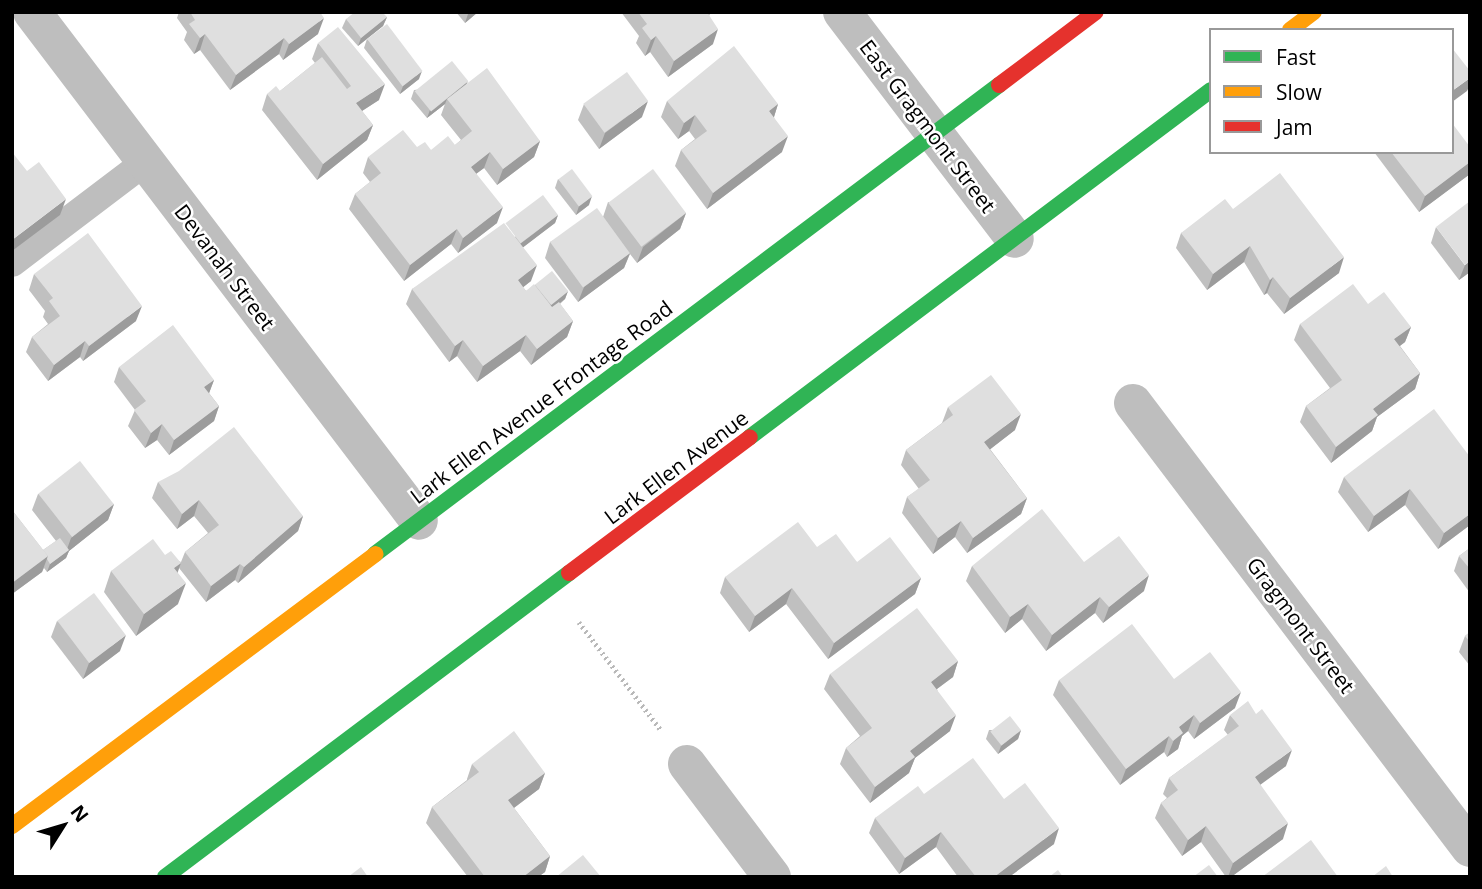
<!DOCTYPE html>
<html>
<head>
<meta charset="utf-8">
<style>
  body { margin:0 }
  #map { position:relative; width:1482px; height:889px; overflow:hidden; background:#fff; font-family:"Open Sans",sans-serif }
  div>[style] { position:absolute }
  [style*='--x'] { left:calc(var(--x)*1px); top:calc(var(--y)*1px); width:calc(var(--w)*1px); rotate:calc(var(--a)*1deg) }
  .path>* { height:4.5px; margin-top:-2.25px; transform-origin:0; background:repeating-linear-gradient(90deg,#b9b9b9 0 2px,transparent 0 5.5px) }
  .lane>* { height:28px; margin:-14px; padding:0 14px; transform-origin:14px; border-radius:14px; background:#bebebe }
  .street>* { height:38px; margin:-19px; padding:0 19px; transform-origin:19px; border-radius:19px; background:#bebebe }
  .fast>* { height:16px; margin:-8px; padding:0 8px; transform-origin:8px; border-radius:8px; background:#30b455 }
  .slow>* { height:16px; margin:-8px; padding:0 8px; transform-origin:8px; border-radius:8px; background:#ff9f0a }
  .jam>* { height:16px; margin:-8px; padding:0 8px; transform-origin:8px; border-radius:8px; background:#e5322d }
  .wall>* { inset:0; background:#c0c0c0 }
  .shaded-wall>* { inset:0; background:#9c9c9c }
  .building>* { inset:0; background:#dfdfdf; transform-origin:0 0 }
  span { translate:-50% -50%; white-space:nowrap; text-align:center; line-height:1.15; -webkit-text-stroke:5px #fff; paint-order:stroke }
  .street-label { font-size:21px; color:#000 }
  .frame { position:absolute; inset:0; border:14px solid #000; pointer-events:none }
  .legend { position:absolute; left:1209px; top:28px; width:245px; height:126px; box-sizing:border-box; background:#fff; border:2px solid #999; margin:0; padding:9px 12px; list-style:none; font-size:21px; color:#000 }
  .legend li { display:flex; align-items:center; gap:14px; height:35px }
  .legend b { width:35px; border:2px solid #999 }
  .north { position:absolute; left:28px; top:791px; width:70px; height:70px; -webkit-text-stroke:5px #fff; paint-order:stroke; rotate:53deg; font-size:19px; font-weight:700; line-height:28px; text-align:center; color:#000 }
  .north::after { content:''; display:block; margin:auto; width:24px; height:32px; background:#000; clip-path:polygon(50% 0,100% 100%,50% 72%,0 100%) }
</style>
</head>
<body>
<div id="map">
  <div class="path">
    <div style="--x:579;--y:622;--w:136;--a:52.8"></div>
  </div>
  <div class="lane">
    <div style="--x:12;--y:263;--w:167;--a:-37.2"></div>
  </div>
  <div class="street">
    <div style="--x:32;--y:12;--w:639;--a:52.75"></div>
    <div style="--x:842;--y:12;--w:285;--a:52.7"></div>
    <div style="--x:1133;--y:403;--w:558;--a:52.86"></div>
    <div style="--x:687;--y:764;--w:141;--a:53"></div>
  </div>
  <div class="fast">
    <div style="--x:750;--y:437;--w:577;--a:-36.97"></div>
    <div style="--x:375;--y:554;--w:781;--a:-36.93"></div>
    <div style="--x:165;--y:877;--w:506;--a:-36.96"></div>
  </div>
  <div class="slow">
    <div style="--x:1290;--y:30;--w:30;--a:-37"></div>
    <div style="--x:12;--y:826;--w:454;--a:-36.8"></div>
  </div>
  <div class="jam">
    <div style="--x:999;--y:85;--w:121;--a:-37"></div>
    <div style="--x:569;--y:573;--w:226;--a:-36.9"></div>
  </div>
  <div class="wall">
    <div style="clip-path:polygon(179px 12px,320px 12px,318px 34px,283px 60px,279px 54px,230px 90px,200px 50px,194px 54px,184px 40px,187px 32px,177px 18px)"></div>
    <div style="clip-path:polygon(456px 12px,478px 12px,465px 23px)"></div>
    <div style="clip-path:polygon(621px 12px,711px 12px,709px 16px,713px 44px,668px 77px,650px 52px,645px 56px,636px 43px,639px 36px)"></div>
    <div style="clip-path:polygon(387px 17px,383px 26px,358px 46px,342px 28px,346px 19px)"></div>
    <div style="clip-path:polygon(367px 39px,419px 79px,400px 94px,364px 48px)"></div>
    <div style="clip-path:polygon(318px 43px,379px 100px,362px 111px,373px 125px,367px 140px,317px 180px,262px 110px,267px 94px,280px 91px,315px 63px,312px 59px)"></div>
    <div style="clip-path:polygon(466px 84px,540px 141px,534px 157px,497px 185px,484px 168px,476px 174px,497px 223px,458px 253px,451px 244px,404px 281px,349px 209px,355px 194px,370px 182px,363px 173px,368px 157px,417px 147px,431px 150px,455px 145px,461px 140px,441px 115px,445px 104px,427px 118px,411px 99px,414px 90px)"></div>
    <div style="clip-path:polygon(667px 101px,778px 104px,774px 117px,782px 152px,707px 209px,675px 166px,681px 150px,695px 139px,689px 131px,678px 139px,661px 117px)"></div>
    <div style="clip-path:polygon(584px 104px,642px 117px,599px 149px,578px 120px)"></div>
    <div style="clip-path:polygon(1470px 147px,1470px 174px,1419px 212px,1374px 152px,1452px 152px)"></div>
    <div style="clip-path:polygon(558px 179px,589px 205px,576px 215px,555px 188px)"></div>
    <div style="clip-path:polygon(608px 202px,686px 213px,680px 229px,637px 263px,630px 254px,624px 268px,578px 302px,545px 258px,550px 242px,603px 217px)"></div>
    <div style="clip-path:polygon(1233px 209px,1339px 273px,1284px 314px,1267px 293px,1264px 295px,1244px 262px,1207px 290px,1176px 248px,1181px 233px)"></div>
    <div style="clip-path:polygon(558px 215px,555px 223px,523px 247px,531px 281px,523px 287px,526px 291px,535px 285px,568px 291px,565px 299px,560px 304px,573px 321px,567px 337px,531px 365px,520px 351px,477px 382px,457px 356px,449px 362px,406px 304px,412px 289px)"></div>
    <div style="clip-path:polygon(1436px 227px,1470px 272px,1459px 280px,1431px 243px)"></div>
    <div style="clip-path:polygon(34px 274px,136px 321px,83px 361px,80px 357px,48px 381px,26px 352px,32px 337px,48px 324px,43px 317px,45px 311px,29px 290px)"></div>
    <div style="clip-path:polygon(1368px 304px,1411px 327px,1405px 342px,1400px 346px,1420px 373px,1415px 389px,1377px 417px,1372px 431px,1331px 463px,1300px 422px,1306px 406px,1330px 388px,1294px 340px,1300px 324px)"></div>
    <div style="clip-path:polygon(119px 367px,214px 380px,209px 393px,219px 406px,214px 421px,169px 455px,157px 440px,145px 448px,128px 426px,135px 410px,114px 382px)"></div>
    <div style="clip-path:polygon(948px 407px,1015px 430px,990px 449px,1027px 498px,1021px 514px,967px 553px,955px 537px,933px 554px,902px 513px,907px 497px,919px 489px,901px 465px,906px 450px,942px 423px)"></div>
    <div style="clip-path:polygon(1470px 457px,1470px 525px,1438px 549px,1405px 505px,1368px 532px,1338px 492px,1344px 477px)"></div>
    <div style="clip-path:polygon(158px 482px,303px 516px,298px 531px,238px 583px,235px 580px,206px 602px,179px 568px,178px 572px,178px 604px,136px 636px,104px 592px,111px 571px,165px 555px,181px 562px,185px 552px,208px 533px,194px 516px,177px 529px,152px 498px)"></div>
    <div style="clip-path:polygon(38px 494px,114px 504px,108px 520px,69px 551px,66px 558px,47px 572px,44px 568px,42px 572px,12px 594px,12px 510px,43px 550px,56px 541px,32px 510px)"></div>
    <div style="clip-path:polygon(817px 547px,857px 562px,921px 578px,915px 594px,828px 659px,786px 604px,749px 632px,720px 593px,725px 577px)"></div>
    <div style="clip-path:polygon(1470px 548px,1470px 593px,1454px 571px,1459px 556px)"></div>
    <div style="clip-path:polygon(1084px 562px,1144px 591px,1103px 623px,1095px 613px,1046px 651px,1022px 619px,1005px 633px,966px 581px,972px 566px)"></div>
    <div style="clip-path:polygon(57px 621px,120px 651px,83px 679px,51px 637px)"></div>
    <div style="clip-path:polygon(1470px 632px,1470px 666px,1459px 652px,1465px 636px)"></div>
    <div style="clip-path:polygon(958px 661px,953px 677px,937px 689px,950px 731px,915px 758px,909px 773px,870px 803px,840px 764px,846px 748px,860px 736px,824px 689px,830px 674px)"></div>
    <div style="clip-path:polygon(1174px 679px,1235px 708px,1194px 739px,1188px 731px,1182px 736px,1178px 749px,1167px 757px,1164px 752px,1120px 785px,1053px 695px,1059px 680px)"></div>
    <div style="clip-path:polygon(1230px 715px,1286px 766px,1260px 784px,1283px 839px,1231px 877px,1226px 877px,1201px 842px,1182px 856px,1155px 818px,1161px 803px,1167px 798px,1163px 794px,1169px 778px,1228px 735px,1224px 730px)"></div>
    <div style="clip-path:polygon(989px 730px,1021px 730px,1018px 739px,998px 754px,986px 739px)"></div>
    <div style="clip-path:polygon(472px 764px,545px 773px,539px 789px,514px 808px,550px 856px,545px 872px,538px 877px,468px 877px,426px 823px,432px 807px,467px 780px,467px 779px)"></div>
    <div style="clip-path:polygon(924px 794px,1054px 844px,1009px 877px,958px 877px,936px 847px,899px 874px,869px 833px,875px 818px)"></div>
  </div>
  <div class="shaded-wall">
    <div style="clip-path:polygon(470px 12px,478px 12px,465px 23px,468px 14px)"></div>
    <div style="clip-path:polygon(387px 17px,383px 26px,358px 46px,361px 38px)"></div>
    <div style="clip-path:polygon(324px 18px,318px 34px,283px 60px,289px 44px)"></div>
    <div style="clip-path:polygon(718px 29px,713px 44px,668px 77px,674px 61px)"></div>
    <div style="clip-path:polygon(205px 34px,200px 50px,194px 54px,200px 38px)"></div>
    <div style="clip-path:polygon(656px 36px,650px 52px,645px 56px,651px 40px)"></div>
    <div style="clip-path:polygon(284px 38px,279px 54px,230px 90px,236px 75px)"></div>
    <div style="clip-path:polygon(422px 71px,419px 79px,400px 94px,403px 86px)"></div>
    <div style="clip-path:polygon(1470px 78px,1470px 85px,1467px 91px,1452px 102px,1452px 91px)"></div>
    <div style="clip-path:polygon(468px 81px,464px 90px,447px 99px,445px 104px,427px 118px,430px 110px)"></div>
    <div style="clip-path:polygon(385px 84px,379px 100px,351px 118px,356px 103px)"></div>
    <div style="clip-path:polygon(648px 101px,642px 117px,599px 149px,605px 133px)"></div>
    <div style="clip-path:polygon(778px 104px,773px 120px,769px 111px)"></div>
    <div style="clip-path:polygon(695px 115px,689px 131px,678px 139px,684px 123px)"></div>
    <div style="clip-path:polygon(373px 125px,367px 140px,317px 180px,323px 164px)"></div>
    <div style="clip-path:polygon(788px 136px,782px 152px,707px 209px,713px 193px)"></div>
    <div style="clip-path:polygon(540px 141px,534px 157px,497px 185px,503px 169px)"></div>
    <div style="clip-path:polygon(490px 152px,484px 168px,465px 182px,471px 167px)"></div>
    <div style="clip-path:polygon(1470px 162px,1470px 174px,1419px 212px,1425px 196px)"></div>
    <div style="clip-path:polygon(592px 196px,589px 205px,576px 215px,579px 206px)"></div>
    <div style="clip-path:polygon(66px 199px,60px 215px,12px 251px,12px 240px)"></div>
    <div style="clip-path:polygon(503px 207px,497px 223px,458px 253px,463px 238px)"></div>
    <div style="clip-path:polygon(686px 213px,680px 229px,637px 263px,643px 247px)"></div>
    <div style="clip-path:polygon(558px 215px,555px 223px,517px 252px,520px 244px)"></div>
    <div style="clip-path:polygon(457px 229px,451px 244px,404px 281px,410px 265px)"></div>
    <div style="clip-path:polygon(1250px 246px,1244px 262px,1207px 290px,1213px 274px)"></div>
    <div style="clip-path:polygon(630px 253px,624px 268px,578px 302px,584px 287px)"></div>
    <div style="clip-path:polygon(1344px 257px,1339px 273px,1284px 314px,1290px 298px)"></div>
    <div style="clip-path:polygon(1470px 261px,1470px 272px,1459px 280px,1465px 265px)"></div>
    <div style="clip-path:polygon(537px 265px,531px 281px,512px 296px,518px 280px)"></div>
    <div style="clip-path:polygon(1273px 277px,1267px 293px,1264px 295px,1270px 280px)"></div>
    <div style="clip-path:polygon(568px 291px,565px 299px,547px 313px,550px 305px)"></div>
    <div style="clip-path:polygon(142px 306px,136px 321px,83px 361px,89px 346px)"></div>
    <div style="clip-path:polygon(573px 321px,567px 337px,531px 365px,537px 349px)"></div>
    <div style="clip-path:polygon(1411px 327px,1405px 342px,1389px 354px,1394px 339px)"></div>
    <div style="clip-path:polygon(526px 335px,520px 351px,477px 382px,483px 366px)"></div>
    <div style="clip-path:polygon(463px 340px,457px 356px,449px 362px,455px 346px)"></div>
    <div style="clip-path:polygon(85px 341px,80px 357px,48px 381px,54px 365px)"></div>
    <div style="clip-path:polygon(1420px 373px,1415px 389px,1377px 417px,1372px 431px,1331px 463px,1336px 447px,1373px 409px)"></div>
    <div style="clip-path:polygon(214px 380px,208px 396px,204px 387px)"></div>
    <div style="clip-path:polygon(219px 406px,214px 421px,169px 455px,174px 440px)"></div>
    <div style="clip-path:polygon(1021px 414px,1015px 430px,979px 458px,984px 442px)"></div>
    <div style="clip-path:polygon(162px 424px,157px 440px,145px 448px,151px 433px)"></div>
    <div style="clip-path:polygon(1410px 489px,1405px 505px,1368px 532px,1374px 516px)"></div>
    <div style="clip-path:polygon(1027px 498px,1021px 514px,967px 553px,973px 538px)"></div>
    <div style="clip-path:polygon(199px 500px,194px 516px,177px 529px,182px 514px)"></div>
    <div style="clip-path:polygon(114px 504px,108px 520px,69px 551px,66px 558px,47px 572px,50px 564px,66px 552px,71px 538px)"></div>
    <div style="clip-path:polygon(1470px 514px,1470px 525px,1438px 549px,1444px 533px)"></div>
    <div style="clip-path:polygon(303px 516px,298px 531px,238px 583px,244px 567px)"></div>
    <div style="clip-path:polygon(961px 521px,955px 537px,933px 554px,938px 538px)"></div>
    <div style="clip-path:polygon(48px 556px,42px 572px,12px 594px,12px 583px)"></div>
    <div style="clip-path:polygon(181px 563px,173px 584px,174px 568px)"></div>
    <div style="clip-path:polygon(240px 564px,235px 580px,206px 602px,211px 586px)"></div>
    <div style="clip-path:polygon(1149px 575px,1144px 591px,1103px 623px,1109px 607px)"></div>
    <div style="clip-path:polygon(921px 578px,915px 594px,828px 659px,834px 643px)"></div>
    <div style="clip-path:polygon(186px 583px,178px 604px,136px 636px,144px 614px)"></div>
    <div style="clip-path:polygon(792px 588px,786px 604px,749px 632px,755px 616px)"></div>
    <div style="clip-path:polygon(1100px 597px,1095px 613px,1046px 651px,1052px 635px)"></div>
    <div style="clip-path:polygon(1028px 604px,1022px 619px,1005px 633px,1010px 617px)"></div>
    <div style="clip-path:polygon(126px 635px,120px 651px,83px 679px,89px 663px)"></div>
    <div style="clip-path:polygon(958px 661px,953px 677px,926px 697px,931px 682px)"></div>
    <div style="clip-path:polygon(1241px 692px,1235px 708px,1194px 739px,1200px 723px)"></div>
    <div style="clip-path:polygon(956px 715px,950px 731px,915px 758px,909px 773px,870px 803px,875px 787px,910px 751px)"></div>
    <div style="clip-path:polygon(1194px 715px,1188px 731px,1182px 736px,1178px 749px,1167px 757px,1179px 727px)"></div>
    <div style="clip-path:polygon(1021px 730px,1018px 739px,998px 754px,1001px 746px)"></div>
    <div style="clip-path:polygon(1169px 736px,1164px 752px,1120px 785px,1126px 769px)"></div>
    <div style="clip-path:polygon(1292px 750px,1286px 766px,1249px 793px,1255px 777px)"></div>
    <div style="clip-path:polygon(545px 773px,539px 789px,503px 816px,508px 800px)"></div>
    <div style="clip-path:polygon(1288px 823px,1283px 839px,1231px 877px,1228px 877px,1233px 863px)"></div>
    <div style="clip-path:polygon(1206px 826px,1201px 842px,1182px 856px,1188px 840px)"></div>
    <div style="clip-path:polygon(1059px 828px,1054px 844px,1009px 877px,994px 877px)"></div>
    <div style="clip-path:polygon(941px 832px,936px 847px,899px 874px,905px 858px)"></div>
    <div style="clip-path:polygon(550px 856px,545px 872px,538px 877px,523px 877px)"></div>
  </div>
  <div class="building">
    <div style="clip-path:polygon(190px 12px,320px 12px,324px 18px,289px 44px,284px 38px,236px 75px,205px 34px,200px 38px,189px 24px,195px 20px)"></div>
    <div style="clip-path:polygon(355px 12px,382px 12px,387px 17px,361px 38px,346px 19px)"></div>
    <div style="clip-path:polygon(638px 12px,707px 12px,718px 29px,674px 61px,656px 36px,651px 40px,642px 28px,647px 24px)"></div>
    <div style="left:387px;top:24px;width:59px;height:25px;rotate:53deg"></div>
    <div style="clip-path:polygon(338px 27px,385px 84px,356px 103px,373px 125px,323px 164px,267px 94px,276px 86px,280px 91px,322px 57px,347px 89px,351px 86px,318px 43px)"></div>
    <div style="clip-path:polygon(734px 46px,778px 104px,769px 111px,788px 136px,713px 193px,681px 150px,707px 131px,695px 115px,684px 123px,667px 101px)"></div>
    <div style="clip-path:polygon(1452px 48px,1470px 71px,1470px 78px,1452px 91px)"></div>
    <div style="left:452px;top:61px;width:26px;height:48px;rotate:51deg"></div>
    <div style="clip-path:polygon(487px 68px,540px 141px,503px 169px,490px 152px,471px 167px,503px 207px,463px 238px,457px 229px,410px 265px,355px 194px,381px 173px,368px 157px,403px 130px,417px 147px,425px 142px,431px 150px,448px 136px,455px 145px,472px 131px,447px 99px)"></div>
    <div style="left:627px;top:72px;width:36px;height:54px;rotate:54deg"></div>
    <div style="clip-path:polygon(1452px 123px,1470px 147px,1470px 162px,1425px 196px,1391px 152px,1452px 152px)"></div>
    <div style="clip-path:polygon(12px 152px,27px 171px,39px 162px,66px 199px,12px 240px)"></div>
    <div style="left:572px;top:169px;width:34px;height:17px;rotate:53deg"></div>
    <div style="left:653px;top:169px;width:55px;height:56px;rotate:53deg"></div>
    <div style="clip-path:polygon(1280px 173px,1344px 257px,1290px 298px,1273px 277px,1270px 280px,1250px 246px,1213px 274px,1181px 233px,1225px 199px,1233px 209px)"></div>
    <div style="left:543px;top:195px;width:25px;height:47px;rotate:53deg"></div>
    <div style="clip-path:polygon(1470px 201px,1470px 261px,1465px 265px,1436px 227px)"></div>
    <div style="left:597px;top:208px;width:56px;height:58px;rotate:54deg"></div>
    <div style="clip-path:polygon(504px 223px,537px 265px,518px 280px,526px 291px,534px 284px,552px 307px,559px 302px,573px 321px,537px 349px,526px 335px,483px 366px,463px 340px,455px 346px,412px 289px)"></div>
    <div style="clip-path:polygon(88px 233px,142px 306px,89px 346px,85px 341px,54px 365px,32px 337px,60px 316px,49px 301px,53px 298px,34px 274px)"></div>
    <div style="left:552px;top:271px;width:26px;height:22px;rotate:51deg"></div>
    <div style="clip-path:polygon(1353px 284px,1368px 304px,1384px 292px,1411px 327px,1394px 339px,1420px 373px,1373px 409px,1378px 415px,1336px 447px,1306px 406px,1342px 380px,1300px 324px)"></div>
    <div style="clip-path:polygon(173px 325px,214px 380px,204px 387px,219px 406px,174px 440px,162px 424px,151px 433px,134px 410px,146px 401px,119px 367px)"></div>
    <div style="clip-path:polygon(991px 375px,1021px 414px,984px 442px,1027px 498px,973px 538px,961px 521px,938px 538px,907px 497px,930px 480px,906px 450px,953px 415px,948px 407px)"></div>
    <div style="clip-path:polygon(1434px 409px,1470px 457px,1470px 514px,1444px 533px,1410px 489px,1374px 516px,1344px 477px)"></div>
    <div style="clip-path:polygon(234px 427px,303px 516px,244px 567px,240px 564px,211px 586px,185px 552px,219px 525px,199px 500px,182px 514px,158px 482px,179px 471px)"></div>
    <div style="left:80px;top:461px;width:55px;height:53px;rotate:52deg"></div>
    <div style="clip-path:polygon(1042px 509px,1084px 562px,1119px 536px,1149px 575px,1109px 607px,1100px 597px,1052px 635px,1028px 604px,1010px 617px,972px 566px)"></div>
    <div style="clip-path:polygon(12px 510px,48px 556px,12px 583px)"></div>
    <div style="clip-path:polygon(798px 522px,817px 547px,836px 534px,857px 562px,890px 537px,921px 578px,834px 643px,792px 588px,755px 616px,725px 577px)"></div>
    <div style="clip-path:polygon(60px 538px,69px 550px,50px 564px,47px 559px,48px 556px,43px 550px)"></div>
    <div style="clip-path:polygon(153px 539px,165px 555px,171px 551px,181px 563px,174px 568px,186px 583px,144px 614px,111px 571px)"></div>
    <div style="clip-path:polygon(1470px 548px,1470px 569px,1459px 556px)"></div>
    <div style="left:94px;top:593px;width:53px;height:46px;rotate:53deg"></div>
    <div style="clip-path:polygon(917px 608px,958px 661px,931px 682px,956px 715px,910px 751px,915px 757px,875px 787px,846px 748px,872px 728px,830px 674px)"></div>
    <div style="clip-path:polygon(1132px 624px,1174px 679px,1210px 652px,1241px 692px,1200px 723px,1194px 715px,1179px 727px,1183px 733px,1173px 741px,1169px 736px,1126px 769px,1059px 680px)"></div>
    <div style="clip-path:polygon(1470px 632px,1470px 642px,1465px 636px)"></div>
    <div style="clip-path:polygon(1248px 701px,1256px 714px,1262px 709px,1292px 750px,1255px 777px,1288px 823px,1233px 863px,1206px 826px,1188px 840px,1161px 803px,1178px 790px,1169px 778px,1239px 726px,1230px 715px)"></div>
    <div style="left:1010px;top:716px;width:18px;height:25px;rotate:52deg"></div>
    <div style="clip-path:polygon(514px 731px,545px 773px,508px 800px,550px 856px,523px 877px,485px 877px,432px 807px,479px 772px,472px 764px)"></div>
    <div style="clip-path:polygon(973px 758px,1004px 799px,1025px 783px,1059px 828px,994px 877px,976px 877px,941px 832px,905px 858px,875px 818px,918px 786px,924px 794px)"></div>
    <div style="clip-path:polygon(1311px 840px,1338px 877px,1262px 877px)"></div>
    <div style="clip-path:polygon(583px 855px,601px 877px,556px 877px)"></div>
    <div style="clip-path:polygon(1209px 865px,1218px 877px,1193px 877px)"></div>
    <div style="clip-path:polygon(1386px 866px,1393px 877px,1372px 877px)"></div>
    <div style="clip-path:polygon(361px 867px,368px 877px,348px 877px)"></div>
    <div style="clip-path:polygon(1058px 870px,1063px 877px,1049px 877px)"></div>
  </div>
  <div class="street-label">
    <span style="left:928px;top:126px;rotate:53deg">East Gragmont Street</span>
    <span style="left:225px;top:267px;rotate:53deg">Devanah Street</span>
    <span style="left:541px;top:402px;rotate:-37deg">Lark Ellen Avenue Frontage Road</span>
    <span style="left:676px;top:467px;rotate:-37deg">Lark Ellen Avenue</span>
    <span style="left:1301px;top:625px;rotate:53deg">Gragmont Street</span>
  </div>
  <div class="frame"></div>
  <ul class="legend">
  <li><b style="height:9px;background:#30b455"></b>Fast</li>
  <li><b style="height:9px;background:#ff9f0a"></b>Slow</li>
  <li><b style="height:9px;background:#e5322d"></b>Jam</li>
  </ul>
  <div class="north">N</div>
</div>
</body>
</html>
